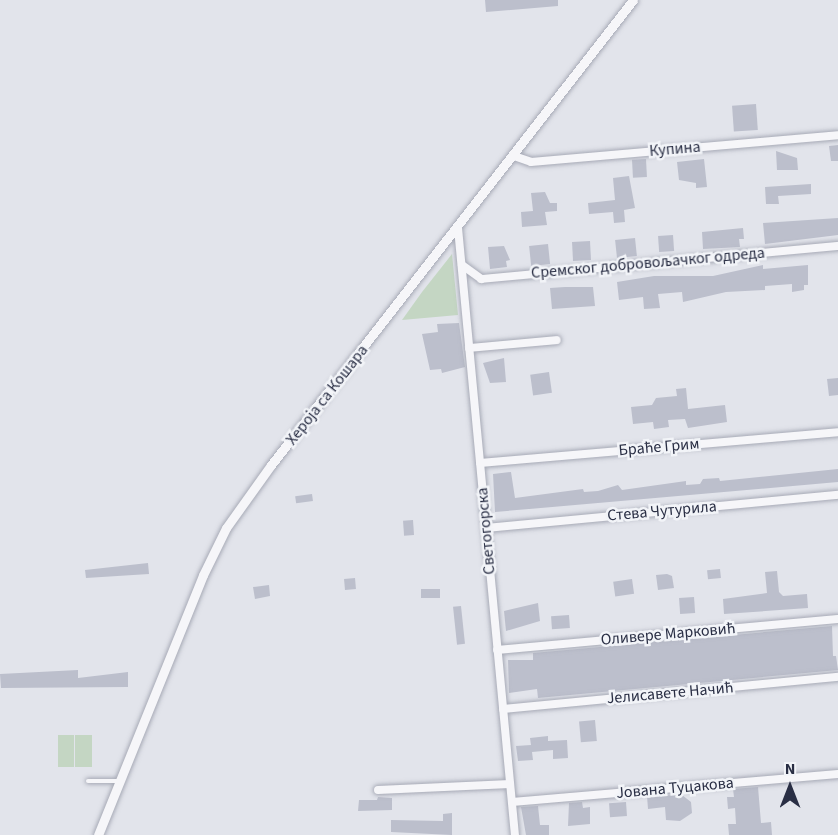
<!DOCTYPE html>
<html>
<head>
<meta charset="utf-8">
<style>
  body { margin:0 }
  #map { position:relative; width:838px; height:835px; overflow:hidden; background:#e2e4eb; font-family:"Source Sans 3",sans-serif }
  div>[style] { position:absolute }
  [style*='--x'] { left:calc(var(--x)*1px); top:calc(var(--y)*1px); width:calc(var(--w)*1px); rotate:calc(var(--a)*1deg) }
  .green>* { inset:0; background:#c4d6c3; transform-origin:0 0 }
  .building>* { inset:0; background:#bcbfcc; transform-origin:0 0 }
  .roads { filter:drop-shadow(0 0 2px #a7aab6) drop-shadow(0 0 2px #a7aab6) }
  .service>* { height:4px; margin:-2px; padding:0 2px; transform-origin:2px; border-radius:2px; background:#f6f6f9 }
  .minor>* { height:8px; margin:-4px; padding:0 4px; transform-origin:4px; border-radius:4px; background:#f6f6f9 }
  .tertiary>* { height:9px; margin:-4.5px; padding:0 4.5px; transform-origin:4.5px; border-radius:4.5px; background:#f6f6f9 }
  span { translate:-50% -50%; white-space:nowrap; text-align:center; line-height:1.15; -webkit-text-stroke:5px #f2f4f8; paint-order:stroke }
  .street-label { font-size:16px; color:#292e44 }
  .north { position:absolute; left:760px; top:757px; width:60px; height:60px; -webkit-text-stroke:4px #f2f4f8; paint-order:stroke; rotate:0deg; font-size:16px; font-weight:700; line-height:24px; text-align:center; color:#292e44 }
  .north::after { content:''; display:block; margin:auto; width:21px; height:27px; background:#292e44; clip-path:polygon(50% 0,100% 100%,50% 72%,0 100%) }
</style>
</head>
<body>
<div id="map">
  <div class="green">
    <div style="clip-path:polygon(452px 254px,458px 315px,402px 320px,422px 292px)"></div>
    <div style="left:58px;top:735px;width:16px;height:32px"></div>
    <div style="left:92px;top:735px;width:32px;height:17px;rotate:90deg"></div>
  </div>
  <div class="building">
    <div style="clip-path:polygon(485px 0,558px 0,558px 6px,486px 12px)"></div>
    <div style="left:756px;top:104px;width:26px;height:24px;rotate:86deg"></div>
    <div style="clip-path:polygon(838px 145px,838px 161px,831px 161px,829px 146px)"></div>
    <div style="clip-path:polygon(776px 151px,797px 158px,798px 170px,777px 170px)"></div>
    <div style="left:646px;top:159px;width:18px;height:14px;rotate:87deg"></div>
    <div style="clip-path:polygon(704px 159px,707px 187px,696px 188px,696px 183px,679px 180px,677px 162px)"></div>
    <div style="clip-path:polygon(629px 176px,635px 208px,624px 210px,625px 222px,614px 223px,613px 212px,589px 214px,588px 203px,615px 200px,613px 178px)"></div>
    <div style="clip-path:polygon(811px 184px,811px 194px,778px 196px,779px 204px,766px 204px,765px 187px)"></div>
    <div style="clip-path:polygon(545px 192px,550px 203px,557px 203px,557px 211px,545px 212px,547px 225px,522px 227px,521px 212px,533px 211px,531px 193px)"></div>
    <div style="clip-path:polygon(838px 218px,838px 235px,765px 244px,763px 223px)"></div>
    <div style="clip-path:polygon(743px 228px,744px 239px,739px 239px,740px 247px,703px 249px,702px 232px)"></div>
    <div style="left:673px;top:235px;width:16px;height:15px;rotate:86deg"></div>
    <div style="left:635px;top:238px;width:18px;height:20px;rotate:84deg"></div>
    <div style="left:590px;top:241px;width:19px;height:18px;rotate:87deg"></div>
    <div style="left:548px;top:244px;width:20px;height:19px;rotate:84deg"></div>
    <div style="clip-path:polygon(504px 246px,510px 260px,506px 261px,507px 267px,490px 269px,488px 247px)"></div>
    <div style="clip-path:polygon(763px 265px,763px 269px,808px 265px,808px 285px,804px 285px,804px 290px,792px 292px,792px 284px,765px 286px,765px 290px,726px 292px,683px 302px,682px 292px,658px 294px,660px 308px,644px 309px,643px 297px,619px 300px,617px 282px,654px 276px,713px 276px)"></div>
    <div style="clip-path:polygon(565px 287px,593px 287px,595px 306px,552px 309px,550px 288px)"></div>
    <div style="clip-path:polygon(459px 323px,465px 367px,442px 373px,441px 369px,430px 370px,422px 334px,438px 332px,437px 324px)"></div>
    <div style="clip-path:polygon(504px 358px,506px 382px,490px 383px,483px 363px)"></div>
    <div style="left:549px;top:372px;width:21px;height:19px;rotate:82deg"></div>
    <div style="clip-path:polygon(838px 378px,838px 395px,829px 396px,827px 379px)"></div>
    <div style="clip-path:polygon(686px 388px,688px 409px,725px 405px,727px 422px,688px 428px,685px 419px,668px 420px,669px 427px,654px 429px,653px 422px,633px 424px,631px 407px,652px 405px,656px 398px,677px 396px,676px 389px)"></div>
    <div style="clip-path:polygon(838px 469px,838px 482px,495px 512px,493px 474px,511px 472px,515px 498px,583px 489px,584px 492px,598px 491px,618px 485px,622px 490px,686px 481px,686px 485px,700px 484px,703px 479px,719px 478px,720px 481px)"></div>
    <div style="left:312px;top:494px;width:7px;height:17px;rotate:82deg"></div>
    <div style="left:413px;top:520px;width:15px;height:10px;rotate:86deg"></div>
    <div style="clip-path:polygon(148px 563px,149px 574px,86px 578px,85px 570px)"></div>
    <div style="left:720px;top:569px;width:9px;height:13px;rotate:84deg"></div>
    <div style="clip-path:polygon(777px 571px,779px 592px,783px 596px,807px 594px,808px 608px,724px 614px,723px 599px,767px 593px,765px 572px)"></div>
    <div style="clip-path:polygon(667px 574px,672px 576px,674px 588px,658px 590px,656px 575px)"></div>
    <div style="left:355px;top:578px;width:11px;height:11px;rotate:85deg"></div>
    <div style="left:632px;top:579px;width:15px;height:19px;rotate:82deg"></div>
    <div style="clip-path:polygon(269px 585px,270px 596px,255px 599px,253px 587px)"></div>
    <div style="left:440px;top:589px;width:9px;height:19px;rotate:90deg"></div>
    <div style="left:694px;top:597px;width:16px;height:15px;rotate:86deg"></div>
    <div style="clip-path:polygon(538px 603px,540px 621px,506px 631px,504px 611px)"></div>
    <div style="left:461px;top:606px;width:38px;height:8px;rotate:84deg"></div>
    <div style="left:569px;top:615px;width:13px;height:18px;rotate:86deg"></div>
    <div style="clip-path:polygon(832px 626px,833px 656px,836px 656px,838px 670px,538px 698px,537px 689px,509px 693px,508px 660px,533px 660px,533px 653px)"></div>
    <div style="clip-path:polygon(78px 670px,78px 678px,128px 672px,128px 687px,1px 688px,0 674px)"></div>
    <div style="left:595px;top:720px;width:21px;height:16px;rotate:85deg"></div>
    <div style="clip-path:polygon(548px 736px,548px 741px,567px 740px,568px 758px,553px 759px,553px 750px,532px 752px,533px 760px,518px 761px,516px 746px,531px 745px,530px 738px)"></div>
    <div style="clip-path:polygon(758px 787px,761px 823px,771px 822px,772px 835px,729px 835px,728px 824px,736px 824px,735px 808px,728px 809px,727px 797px,734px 797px,733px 789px)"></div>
    <div style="clip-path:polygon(682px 795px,691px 802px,692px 813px,680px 821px,666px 820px,665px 807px,648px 809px,647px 796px)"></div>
    <div style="clip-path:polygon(378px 797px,392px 798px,392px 810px,358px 811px,359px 800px,377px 800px)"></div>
    <div style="clip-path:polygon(582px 802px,583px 808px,590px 807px,590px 824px,568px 826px,569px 803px)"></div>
    <div style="left:626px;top:802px;width:14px;height:17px;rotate:86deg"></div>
    <div style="clip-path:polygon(538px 806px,540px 825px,549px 825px,549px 835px,526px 835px,521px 807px)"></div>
    <div style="clip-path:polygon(452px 813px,452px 835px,391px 832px,391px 820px,443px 821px,443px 814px)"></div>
  </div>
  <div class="roads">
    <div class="service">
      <div style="--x:88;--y:781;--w:31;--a:0"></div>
    </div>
    <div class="minor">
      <div style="--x:514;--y:156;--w:18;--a:19"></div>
      <div style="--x:531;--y:162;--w:308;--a:-5"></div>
      <div style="--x:458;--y:228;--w:610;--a:84.64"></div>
      <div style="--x:462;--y:265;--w:24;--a:36"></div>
      <div style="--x:481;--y:279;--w:359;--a:-5.3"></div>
      <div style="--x:469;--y:348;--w:88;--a:-5.2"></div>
      <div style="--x:480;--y:463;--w:359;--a:-4.9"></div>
      <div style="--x:486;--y:528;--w:354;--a:-5.4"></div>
      <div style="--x:497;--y:650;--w:342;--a:-5.2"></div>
      <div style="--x:503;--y:709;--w:337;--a:-5.5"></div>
      <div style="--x:378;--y:790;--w:132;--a:-2.6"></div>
      <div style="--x:512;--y:802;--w:327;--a:-4.9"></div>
    </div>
    <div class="tertiary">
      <div style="--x:98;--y:835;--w:280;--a:-68"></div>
      <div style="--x:203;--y:575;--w:52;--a:-63.9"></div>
      <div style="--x:226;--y:528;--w:77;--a:-54.5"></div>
      <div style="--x:271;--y:465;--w:589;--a:-52.1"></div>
    </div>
  </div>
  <div class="street-label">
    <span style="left:675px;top:149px;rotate:-5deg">Купина</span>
    <span style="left:648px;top:263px;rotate:-5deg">Сремског добровољачког одреда</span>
    <span style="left:327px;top:395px;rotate:-52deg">Хероја са Кошара</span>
    <span style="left:659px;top:447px;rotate:-5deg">Браће Грим</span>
    <span style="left:662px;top:511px;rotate:-5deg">Стева Чутурила</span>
    <span style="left:486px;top:531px;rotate:-95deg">Светогорска</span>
    <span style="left:668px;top:634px;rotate:-5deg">Оливере Марковић</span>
    <span style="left:670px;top:693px;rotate:-5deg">Јелисавете Начић</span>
    <span style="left:675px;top:788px;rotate:-5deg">Јована Туцакова</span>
  </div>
  <div class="north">N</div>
</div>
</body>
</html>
